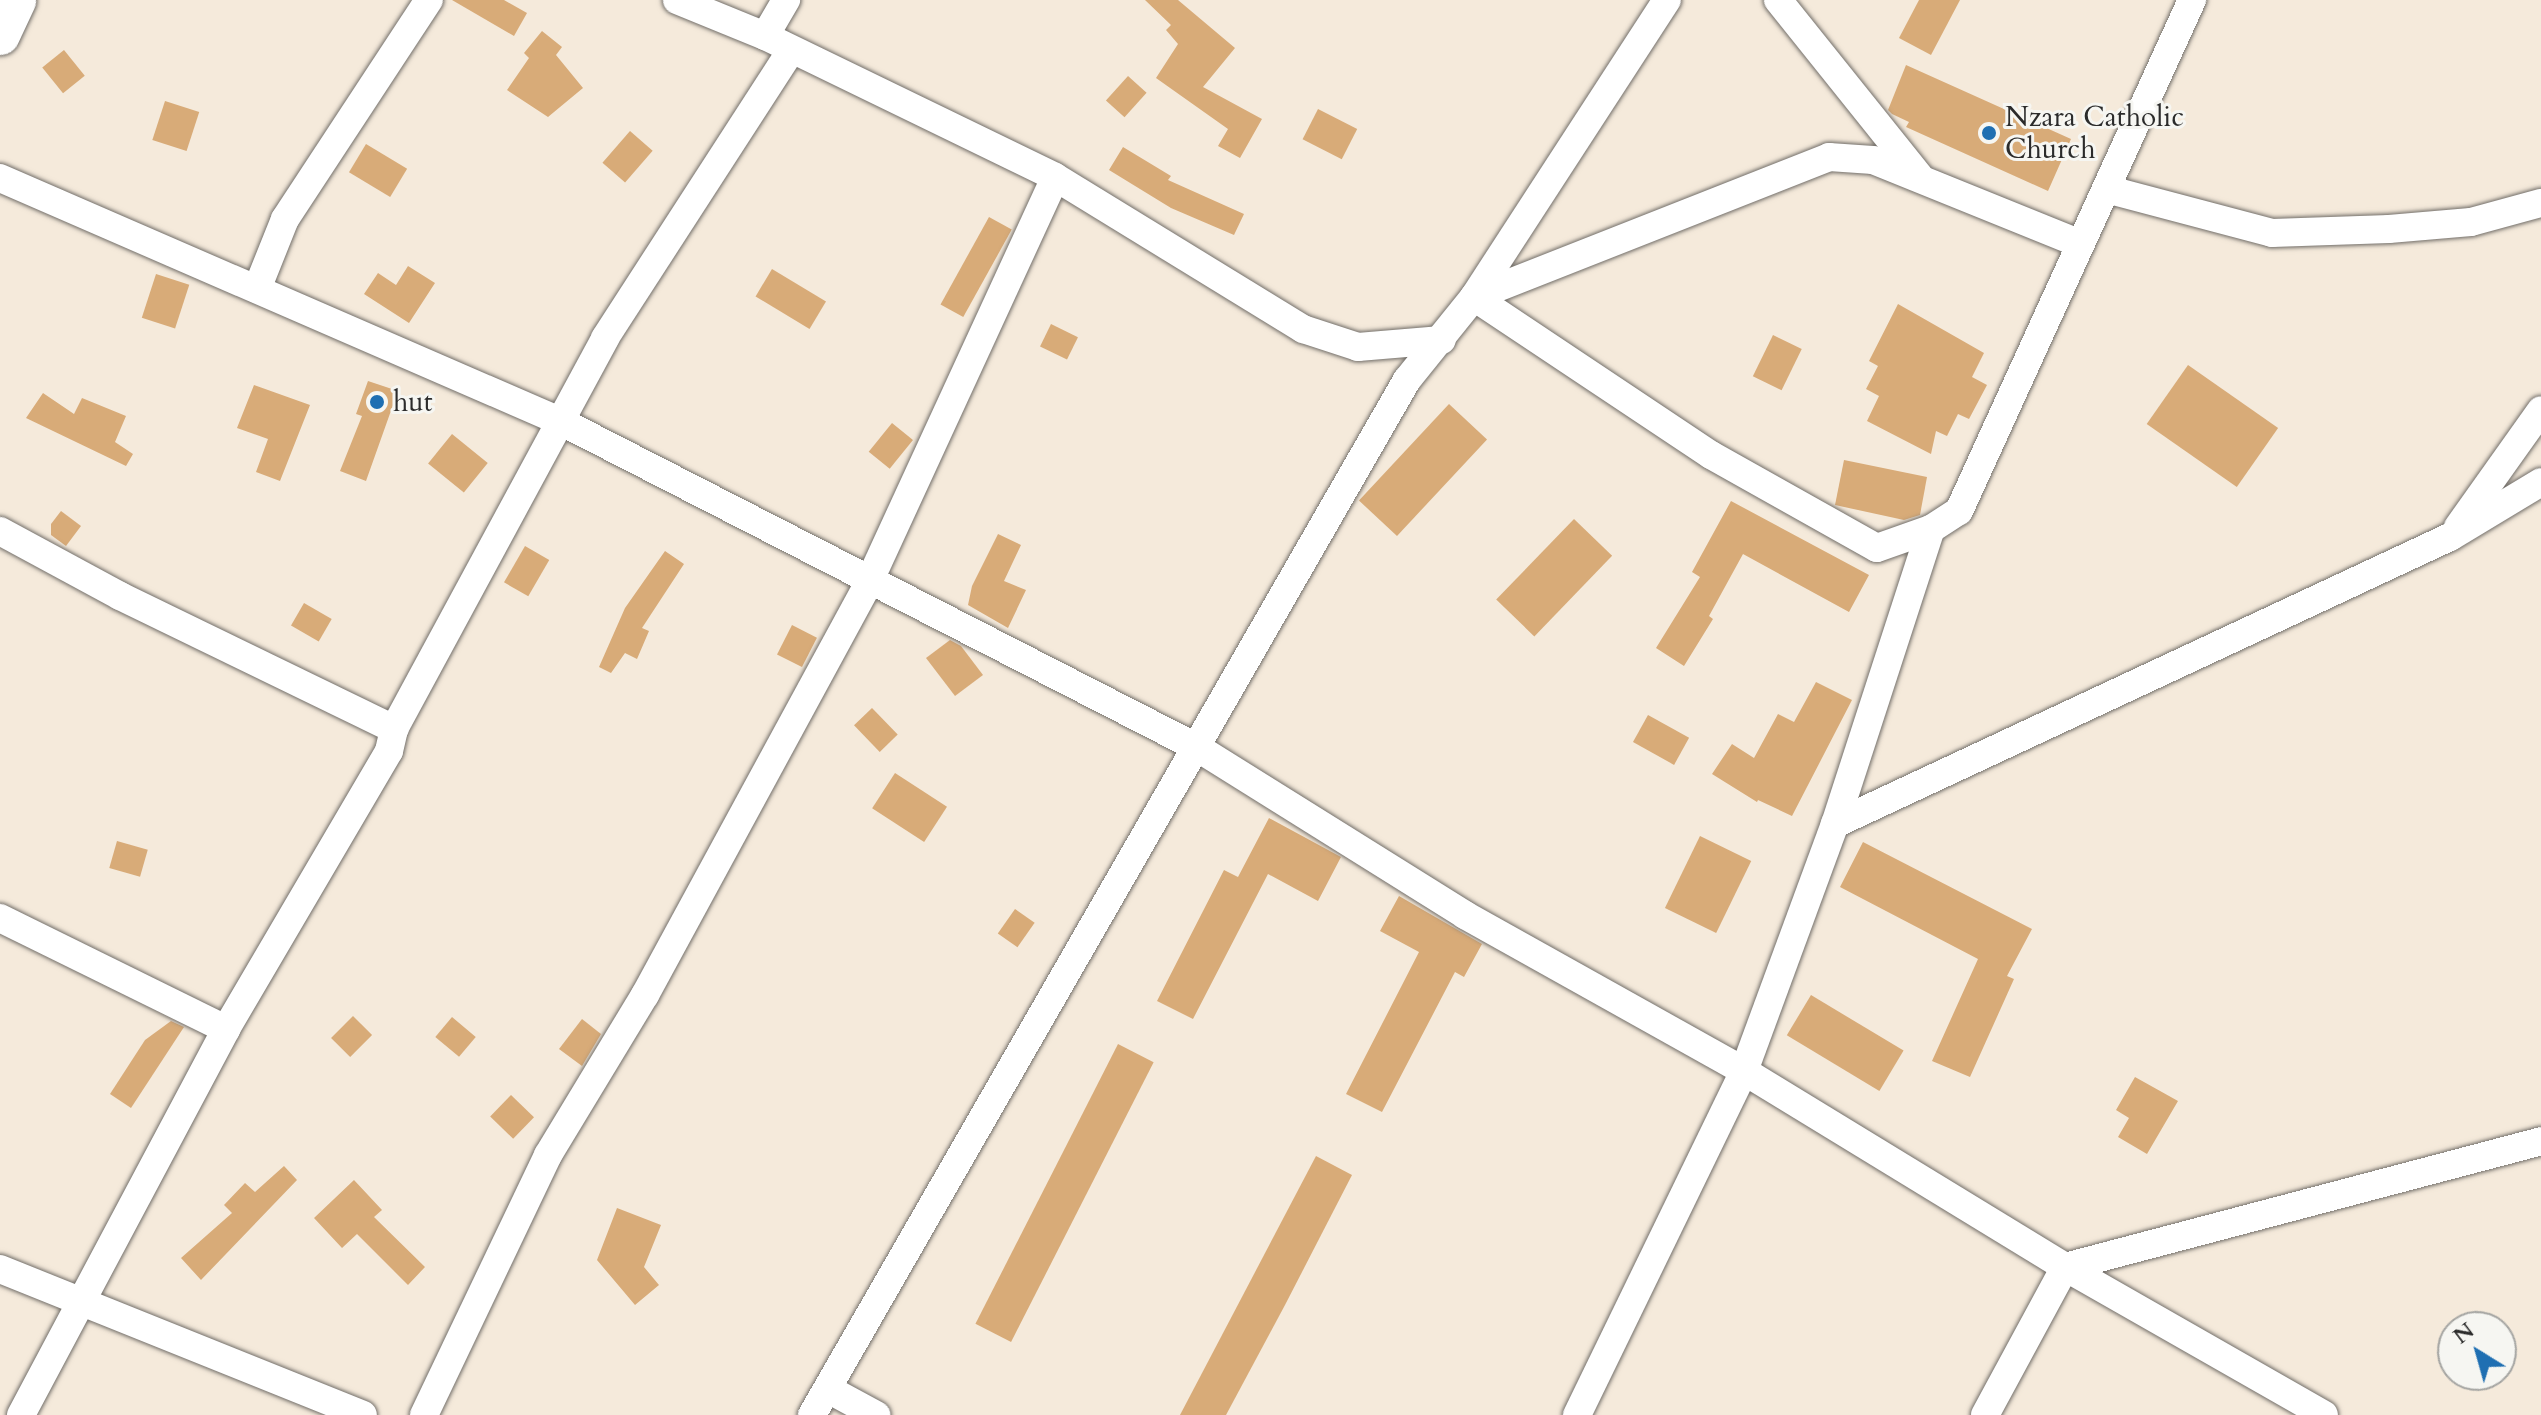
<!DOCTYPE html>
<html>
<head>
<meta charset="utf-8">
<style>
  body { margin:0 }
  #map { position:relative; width:2541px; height:1415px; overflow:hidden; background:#f5eadb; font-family:Cardo,serif }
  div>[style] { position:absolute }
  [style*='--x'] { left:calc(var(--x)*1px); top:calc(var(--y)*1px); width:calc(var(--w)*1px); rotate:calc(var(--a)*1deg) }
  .building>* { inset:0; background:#d8ab78; transform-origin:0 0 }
  .roads { filter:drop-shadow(0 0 2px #726e69) drop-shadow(0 0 2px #726e69) }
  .street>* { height:28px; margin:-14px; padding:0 14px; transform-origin:14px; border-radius:14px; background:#fff }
  .secondary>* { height:40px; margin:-20px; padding:0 20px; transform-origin:20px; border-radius:20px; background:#fff }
  .dots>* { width:22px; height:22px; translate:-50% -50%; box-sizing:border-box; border:4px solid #f6f6f2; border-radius:50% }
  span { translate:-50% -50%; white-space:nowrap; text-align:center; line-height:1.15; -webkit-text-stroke:6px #f6f6f2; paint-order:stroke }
  .poi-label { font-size:28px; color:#2b2b2b }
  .left { translate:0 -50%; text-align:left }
  .north { position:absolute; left:2437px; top:1311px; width:80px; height:80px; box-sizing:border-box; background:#f6f6f2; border:2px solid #a5a5a2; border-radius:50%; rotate:323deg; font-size:22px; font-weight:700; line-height:32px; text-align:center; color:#2b2b2b }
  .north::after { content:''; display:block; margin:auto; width:28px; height:36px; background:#1f6fb2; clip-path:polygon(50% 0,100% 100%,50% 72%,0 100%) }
</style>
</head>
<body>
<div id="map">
  <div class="building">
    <div style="clip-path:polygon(452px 0,504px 0,527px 13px,514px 36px)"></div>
    <div style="clip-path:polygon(1145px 0,1178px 0,1235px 48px,1203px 87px,1262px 119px,1240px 158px,1218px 146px,1228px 129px,1156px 78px,1178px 44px,1166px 30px,1171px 25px)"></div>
    <div style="clip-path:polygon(1919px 0,1960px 0,1931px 55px,1899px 38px)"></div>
    <div style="clip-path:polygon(542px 31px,562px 47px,556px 55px,583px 88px,548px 117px,507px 90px,529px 58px,524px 53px)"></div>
    <div style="left:64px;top:50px;width:33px;height:28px;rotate:51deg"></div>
    <div style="clip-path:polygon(1906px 65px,2071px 139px,2048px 191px,1906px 127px,1909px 122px,1892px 114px,1888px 110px)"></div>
    <div style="left:1128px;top:76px;width:25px;height:33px;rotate:42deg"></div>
    <div style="left:165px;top:101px;width:36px;height:41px;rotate:18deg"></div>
    <div style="left:1318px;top:109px;width:44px;height:34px;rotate:27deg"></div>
    <div style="left:630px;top:131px;width:30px;height:42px;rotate:41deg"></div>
    <div style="left:366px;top:144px;width:48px;height:33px;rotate:31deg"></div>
    <div style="clip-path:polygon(1123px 147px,1171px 176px,1168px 180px,1244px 214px,1234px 235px,1171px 208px,1109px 170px)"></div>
    <div style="left:989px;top:217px;width:26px;height:100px;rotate:29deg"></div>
    <div style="clip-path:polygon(408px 266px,435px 283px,409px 323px,364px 294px,378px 273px,396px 285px)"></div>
    <div style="left:772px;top:269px;width:63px;height:32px;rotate:31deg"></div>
    <div style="left:156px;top:274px;width:35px;height:46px;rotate:18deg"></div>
    <div style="clip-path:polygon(1898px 304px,1984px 353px,1972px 377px,1987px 385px,1969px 419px,1958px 414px,1947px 436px,1936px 431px,1931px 454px,1867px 421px,1879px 396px,1866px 389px,1878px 366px,1869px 361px)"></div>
    <div style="left:1051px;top:324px;width:30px;height:25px;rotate:26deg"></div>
    <div style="left:1773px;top:335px;width:32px;height:46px;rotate:26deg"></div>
    <div style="left:2188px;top:365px;width:110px;height:72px;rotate:35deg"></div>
    <div style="clip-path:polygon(368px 381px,398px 391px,366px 481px,340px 471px,362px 416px,356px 414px)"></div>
    <div style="clip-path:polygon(254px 385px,310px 405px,280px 481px,256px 472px,268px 439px,237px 428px)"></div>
    <div style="clip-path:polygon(43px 393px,74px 414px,82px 398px,126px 416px,115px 442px,133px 454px,126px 466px,26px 418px)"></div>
    <div style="left:1449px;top:404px;width:52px;height:132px;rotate:43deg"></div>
    <div style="left:892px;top:423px;width:27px;height:37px;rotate:39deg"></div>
    <div style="left:452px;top:434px;width:46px;height:38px;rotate:39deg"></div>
    <div style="clip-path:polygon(1844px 460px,1927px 477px,1920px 515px,1904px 520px,1835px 505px)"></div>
    <div style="clip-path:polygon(1731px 501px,1869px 575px,1849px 612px,1743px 554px,1709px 616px,1713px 619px,1684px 666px,1656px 648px,1700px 577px,1692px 572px)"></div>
    <div style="clip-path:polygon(61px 511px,81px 526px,66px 546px,51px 535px,51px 524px)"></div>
    <div style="left:1574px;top:519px;width:53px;height:112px;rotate:44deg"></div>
    <div style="clip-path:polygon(998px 534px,1021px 545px,1004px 581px,1026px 590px,1008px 628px,968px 605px,972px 586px)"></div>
    <div style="left:525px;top:546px;width:28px;height:42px;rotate:30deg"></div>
    <div style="clip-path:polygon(665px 551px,684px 564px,642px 628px,649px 631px,637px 659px,625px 653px,611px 673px,599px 667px,625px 608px)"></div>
    <div style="left:304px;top:603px;width:32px;height:26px;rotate:30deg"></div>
    <div style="left:792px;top:625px;width:28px;height:33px;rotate:27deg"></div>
    <div style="clip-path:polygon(950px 640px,961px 646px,983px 675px,955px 696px,926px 658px)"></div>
    <div style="clip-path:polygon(1816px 682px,1852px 700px,1792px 816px,1758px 800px,1757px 802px,1712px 774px,1732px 744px,1754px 758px,1778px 714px,1794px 722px)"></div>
    <div style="left:872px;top:708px;width:37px;height:25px;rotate:46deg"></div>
    <div style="left:1648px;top:715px;width:47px;height:31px;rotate:29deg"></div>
    <div style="left:895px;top:773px;width:62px;height:42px;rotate:33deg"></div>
    <div style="clip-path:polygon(1269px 818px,1341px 857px,1318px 901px,1268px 874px,1193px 1019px,1157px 1001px,1224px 870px,1238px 877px)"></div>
    <div style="left:1700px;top:836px;width:57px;height:80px;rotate:26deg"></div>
    <div style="left:117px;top:841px;width:32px;height:28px;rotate:16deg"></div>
    <div style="clip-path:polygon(1863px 842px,2032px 929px,2007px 976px,2014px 979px,1970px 1077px,1932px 1061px,1978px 959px,1840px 887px)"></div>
    <div style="clip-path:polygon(1399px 896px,1482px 944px,1464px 977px,1455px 972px,1382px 1112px,1346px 1094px,1419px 952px,1380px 931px)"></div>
    <div style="left:1015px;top:909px;width:24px;height:30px;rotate:35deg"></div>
    <div style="left:1811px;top:995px;width:108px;height:47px;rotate:31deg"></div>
    <div style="left:353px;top:1016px;width:27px;height:31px;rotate:45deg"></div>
    <div style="left:452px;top:1017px;width:31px;height:26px;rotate:40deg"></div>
    <div style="clip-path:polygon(582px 1019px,601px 1034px,582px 1066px,559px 1049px)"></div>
    <div style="clip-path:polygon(171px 1021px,184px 1027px,131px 1108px,110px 1094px,145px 1040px)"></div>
    <div style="left:1118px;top:1044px;width:40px;height:314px;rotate:27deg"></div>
    <div style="clip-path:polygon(2135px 1077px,2178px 1101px,2147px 1154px,2118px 1137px,2129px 1118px,2116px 1110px)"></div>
    <div style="left:511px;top:1095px;width:32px;height:30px;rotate:44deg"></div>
    <div style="clip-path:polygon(1316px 1156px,1352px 1175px,1285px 1305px,1226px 1415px,1180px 1415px)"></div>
    <div style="clip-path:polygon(284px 1166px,297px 1180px,201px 1280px,181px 1258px,232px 1213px,224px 1205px,245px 1183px,255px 1192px)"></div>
    <div style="clip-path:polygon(354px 1180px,382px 1210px,374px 1217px,425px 1267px,408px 1285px,357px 1234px,342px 1248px,314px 1218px)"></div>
    <div style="clip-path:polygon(617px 1208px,661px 1225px,644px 1267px,659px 1285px,635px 1305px,597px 1260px)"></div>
  </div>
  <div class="roads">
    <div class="street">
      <div style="--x:677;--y:0;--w:95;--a:22.2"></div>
      <div style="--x:765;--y:36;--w:322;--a:25.9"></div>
      <div style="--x:1055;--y:177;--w:291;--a:31.5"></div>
      <div style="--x:1303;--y:329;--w:58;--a:18.1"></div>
      <div style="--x:1358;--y:347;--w:84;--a:-4.8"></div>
      <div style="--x:1778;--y:0;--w:227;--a:51.3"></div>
      <div style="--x:765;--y:36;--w:42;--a:-59.7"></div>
      <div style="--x:0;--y:178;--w:613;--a:23.47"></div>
      <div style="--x:562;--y:422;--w:715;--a:27.14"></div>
      <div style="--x:1198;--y:748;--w:315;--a:32"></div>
      <div style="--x:1465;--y:915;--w:320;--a:29.2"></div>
      <div style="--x:1744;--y:1071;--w:376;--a:31.4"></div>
      <div style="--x:2065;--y:1267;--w:298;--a:29.7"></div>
      <div style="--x:2106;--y:189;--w:172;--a:14.8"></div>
      <div style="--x:2272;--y:233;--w:117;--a:-2"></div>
      <div style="--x:2389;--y:229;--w:82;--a:-4.9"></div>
      <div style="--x:2471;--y:222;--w:73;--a:-15.2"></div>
      <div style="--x:257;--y:289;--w:75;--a:-68.2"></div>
      <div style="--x:285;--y:219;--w:262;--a:-56.7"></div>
      <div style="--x:1474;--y:297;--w:285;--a:33.7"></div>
      <div style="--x:1711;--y:455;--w:190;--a:29.3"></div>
      <div style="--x:1877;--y:548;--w:57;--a:-19.4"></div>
      <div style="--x:1931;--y:529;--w:33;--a:-33"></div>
      <div style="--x:1959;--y:511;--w:562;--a:-65.49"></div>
      <div style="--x:1474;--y:297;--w:382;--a:-21.5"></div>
      <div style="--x:1829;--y:157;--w:44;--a:3.9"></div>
      <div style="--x:1873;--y:160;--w:224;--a:22"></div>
      <div style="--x:2458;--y:527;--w:143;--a:-54.6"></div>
      <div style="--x:0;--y:531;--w:136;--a:28.4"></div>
      <div style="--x:120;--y:596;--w:305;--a:25.9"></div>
      <div style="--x:1835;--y:824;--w:679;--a:-25.02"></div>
      <div style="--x:2450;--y:537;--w:106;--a:-31.1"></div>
      <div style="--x:0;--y:918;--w:252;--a:26.2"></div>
      <div style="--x:0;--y:1269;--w:391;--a:21.9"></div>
      <div style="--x:828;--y:1389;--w:55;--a:28.4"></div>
      <div style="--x:21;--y:1415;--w:437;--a:-62"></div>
      <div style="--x:226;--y:1029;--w:322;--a:-59.6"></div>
      <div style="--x:389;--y:751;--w:23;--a:-77"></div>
      <div style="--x:394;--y:729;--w:444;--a:-61.6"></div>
      <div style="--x:605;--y:338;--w:343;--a:-57.1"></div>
      <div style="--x:424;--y:1415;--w:288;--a:-64.5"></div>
      <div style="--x:548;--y:1155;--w:187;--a:-58.8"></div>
      <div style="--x:645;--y:995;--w:472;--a:-61.5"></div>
      <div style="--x:870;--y:580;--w:443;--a:-65.3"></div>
      <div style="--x:812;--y:1415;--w:1194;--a:-60.11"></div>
      <div style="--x:1407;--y:380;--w:107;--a:-51.1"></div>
      <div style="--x:1474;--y:297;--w:354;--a:-57"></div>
      <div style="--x:1577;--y:1415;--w:382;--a:-64.1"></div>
      <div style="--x:1744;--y:1071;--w:263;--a:-69.8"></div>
      <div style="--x:1835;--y:824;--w:310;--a:-72"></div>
      <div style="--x:1985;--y:1415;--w:168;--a:-61.6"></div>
      <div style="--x:2065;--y:1267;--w:492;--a:-14.8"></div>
    </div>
    <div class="secondary">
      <div style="--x:0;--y:35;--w:38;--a:-65"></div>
    </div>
  </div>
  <div class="dots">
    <div style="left:1989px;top:133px;background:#1f6fb2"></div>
    <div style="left:377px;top:402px;background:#1f6fb2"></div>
  </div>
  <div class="poi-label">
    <span class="left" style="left:2005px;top:133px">Nzara Catholic<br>Church</span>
    <span class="left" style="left:393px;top:402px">hut</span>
  </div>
  <div class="north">N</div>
</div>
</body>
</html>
